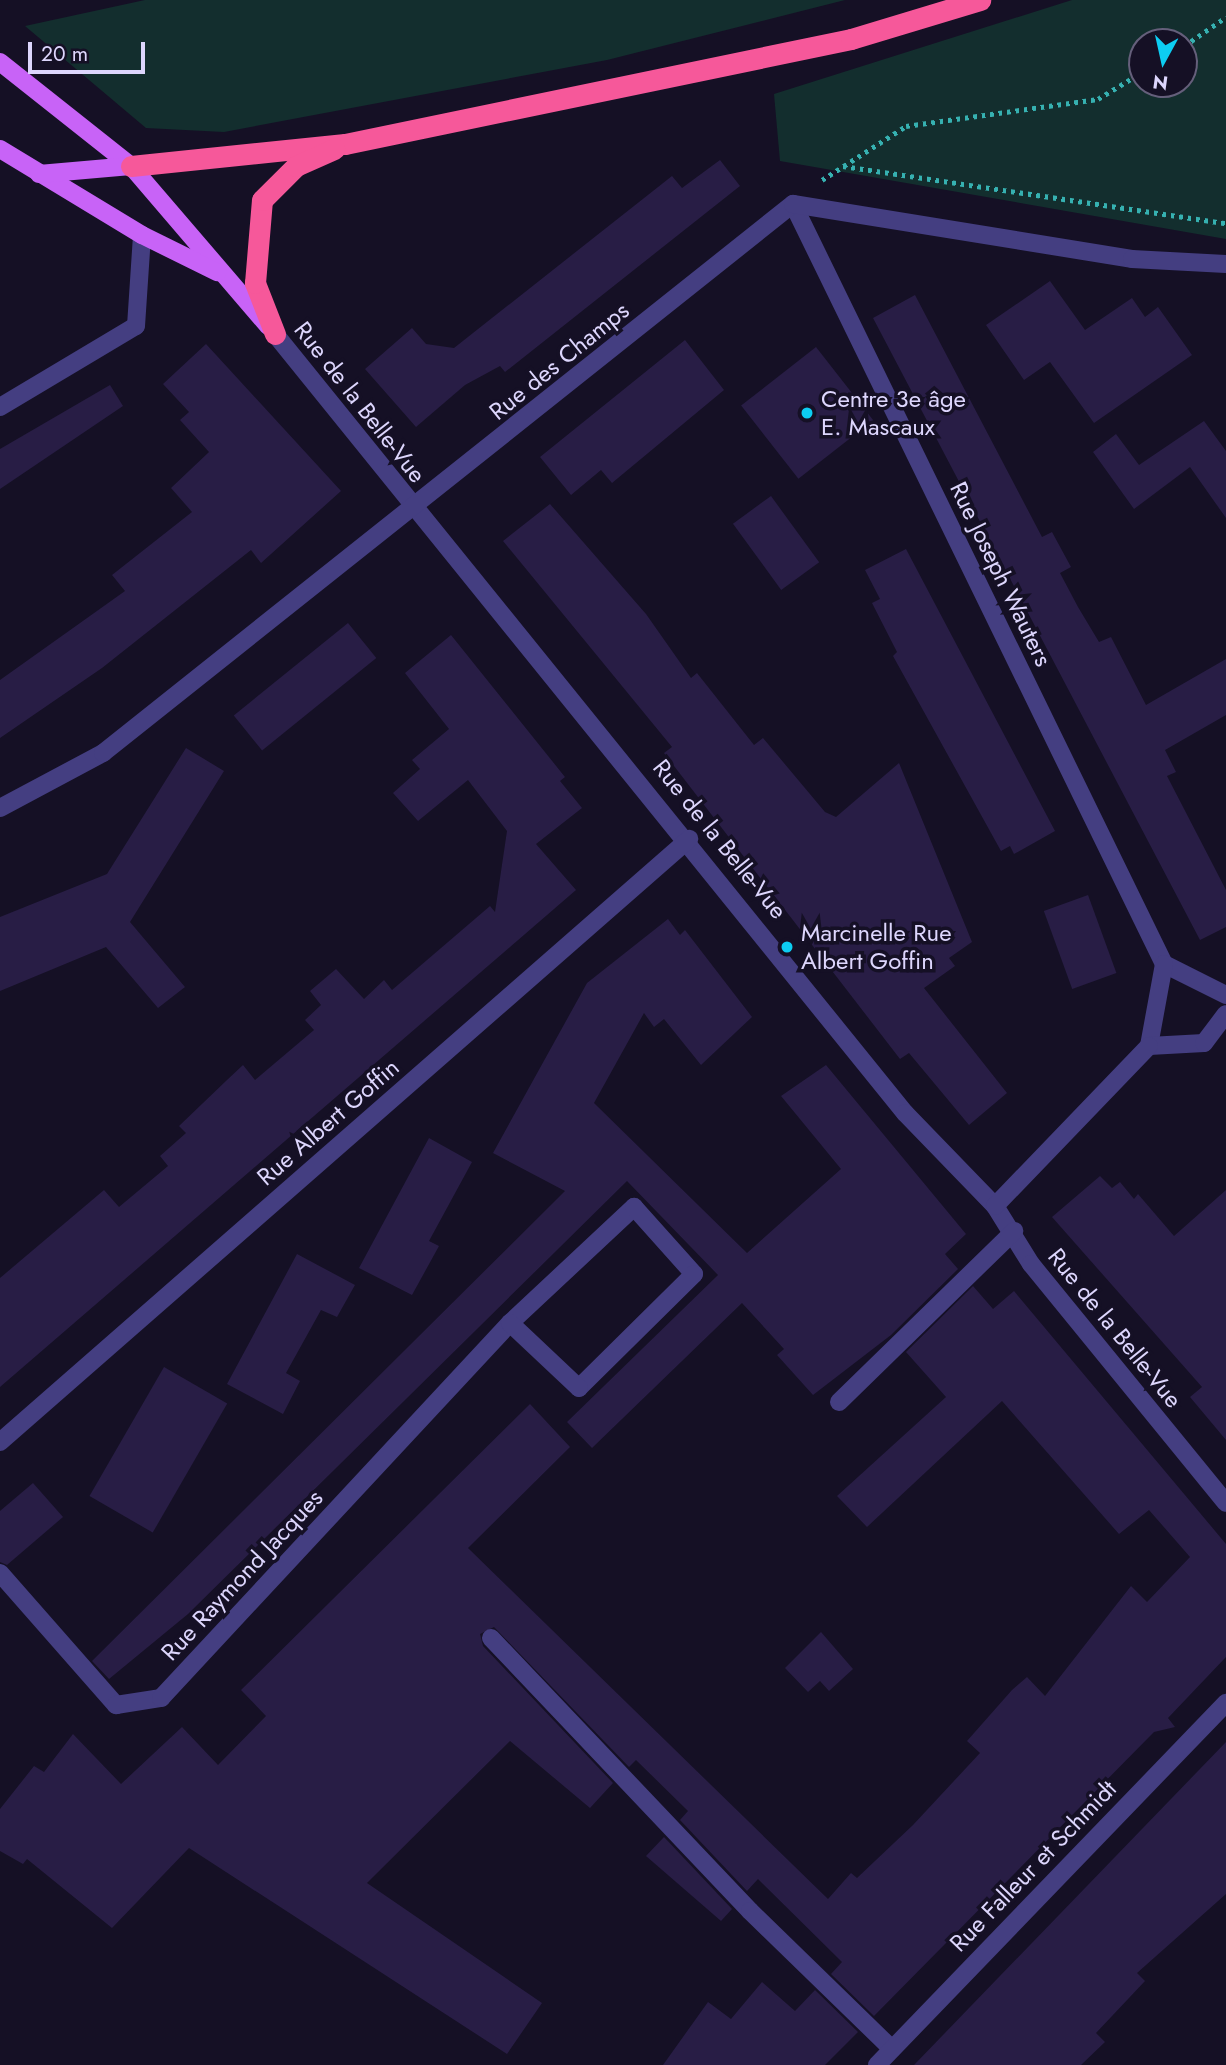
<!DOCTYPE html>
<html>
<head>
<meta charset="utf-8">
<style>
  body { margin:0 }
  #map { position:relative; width:1226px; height:2065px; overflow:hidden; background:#151025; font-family:Jost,sans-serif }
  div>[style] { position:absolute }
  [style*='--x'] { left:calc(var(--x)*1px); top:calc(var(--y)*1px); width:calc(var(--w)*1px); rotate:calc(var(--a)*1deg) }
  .green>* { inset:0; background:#132e2e }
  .building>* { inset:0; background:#281d45; transform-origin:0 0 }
  .path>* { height:4.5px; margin-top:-2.25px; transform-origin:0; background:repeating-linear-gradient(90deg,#36b1b1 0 3.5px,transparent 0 8.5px) }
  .minor>* { height:18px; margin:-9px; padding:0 9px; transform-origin:9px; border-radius:9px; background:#443e81 }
  .major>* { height:18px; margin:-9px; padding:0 9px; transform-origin:9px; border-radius:9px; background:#c863f7 }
  .highway>* { height:21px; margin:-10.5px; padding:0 10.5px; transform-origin:10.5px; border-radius:10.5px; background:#f6589a }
  .dots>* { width:19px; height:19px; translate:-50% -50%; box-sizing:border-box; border:4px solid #151025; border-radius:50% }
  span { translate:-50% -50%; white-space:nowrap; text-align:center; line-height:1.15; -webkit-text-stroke:7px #151025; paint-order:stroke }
  .street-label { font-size:24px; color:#ddd6fd }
  .poi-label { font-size:24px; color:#ddd6fd }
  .left { translate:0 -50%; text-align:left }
  .north { position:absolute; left:1128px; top:28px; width:70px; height:70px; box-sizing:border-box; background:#151025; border:2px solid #655f7b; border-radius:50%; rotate:188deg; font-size:19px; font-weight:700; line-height:28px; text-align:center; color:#ddd6fd }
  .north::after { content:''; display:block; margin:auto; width:24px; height:32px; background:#0dcdf2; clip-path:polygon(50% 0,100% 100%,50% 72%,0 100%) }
  .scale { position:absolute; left:28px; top:42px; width:117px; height:32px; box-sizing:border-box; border:4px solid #ddd6fd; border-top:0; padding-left:9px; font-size:21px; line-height:24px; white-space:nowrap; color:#ddd6fd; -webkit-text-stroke:5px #151025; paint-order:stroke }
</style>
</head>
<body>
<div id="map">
  <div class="green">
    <div style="clip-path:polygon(145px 0,845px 0,607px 60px,224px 132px,146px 128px,25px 26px)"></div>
    <div style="clip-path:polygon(evenodd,1072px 0,1226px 0,1226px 239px,780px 161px,774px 94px,1072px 0,1184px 42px,1184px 84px,1142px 84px,1142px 42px,1184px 42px)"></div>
  </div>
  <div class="building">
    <div style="clip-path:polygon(720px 160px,740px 186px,505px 372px,500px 366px,465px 385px,416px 427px,365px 369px,412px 328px,426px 344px,454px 348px,672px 176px,682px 188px)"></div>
    <div style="clip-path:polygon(1050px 281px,1085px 330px,1132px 298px,1145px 317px,1158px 307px,1192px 355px,1094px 423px,1050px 362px,1024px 380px,986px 325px)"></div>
    <div style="clip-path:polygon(915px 295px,1042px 537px,1052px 532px,1071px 567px,1060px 573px,1078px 607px,1099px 642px,1111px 637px,1146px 705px,1226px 659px,1226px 715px,1165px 750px,1176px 772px,1167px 776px,1226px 890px,1226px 927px,1200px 940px,873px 318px)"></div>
    <div style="clip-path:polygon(685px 340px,724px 390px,612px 483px,601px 470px,571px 495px,540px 457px)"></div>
    <div style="clip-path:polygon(206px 344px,341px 491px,261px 563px,251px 550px,102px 668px,0 738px,0 680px,125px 591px,112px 575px,192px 512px,171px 488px,209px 452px,180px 420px,189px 412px,163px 384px)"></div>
    <div style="left:816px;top:347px;width:93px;height:95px;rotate:52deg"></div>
    <div style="clip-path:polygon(110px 385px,123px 406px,0 489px,0 449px)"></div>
    <div style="clip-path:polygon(1204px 421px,1226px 451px,1226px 518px,1190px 467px,1134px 509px,1093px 452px,1116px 434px,1139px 465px)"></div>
    <div style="left:771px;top:496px;width:82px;height:47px;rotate:54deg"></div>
    <div style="clip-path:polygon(550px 504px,646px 614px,691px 678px,697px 673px,754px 745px,763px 738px,825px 812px,836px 817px,899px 763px,972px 942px,949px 958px,955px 966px,924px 988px,1007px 1093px,969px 1125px,909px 1053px,900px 1059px,664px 753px,672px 747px,503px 541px)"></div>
    <div style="clip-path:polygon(906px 549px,1055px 831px,1014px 854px,1010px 846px,1001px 851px,893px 656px,897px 652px,872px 603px,880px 599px,865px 570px)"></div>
    <div style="left:348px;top:623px;width:45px;height:147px;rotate:51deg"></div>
    <div style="clip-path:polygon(451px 635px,565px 777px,560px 781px,582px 808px,536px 844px,576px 890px,0 1387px,0 1278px,104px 1190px,119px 1207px,168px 1166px,160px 1156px,186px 1133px,179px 1126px,227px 1080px,243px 1065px,255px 1080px,314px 1030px,305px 1020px,321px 1005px,310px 991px,336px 969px,364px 999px,384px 980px,392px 990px,490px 906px,495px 912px,507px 831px,468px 780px,418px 821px,393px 793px,420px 769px,412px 760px,449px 729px,405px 673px)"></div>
    <div style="clip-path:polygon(186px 748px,224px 771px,130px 922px,185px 987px,158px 1008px,106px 947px,0 991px,0 917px,107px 874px)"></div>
    <div style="left:1088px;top:895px;width:83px;height:47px;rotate:70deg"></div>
    <div style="clip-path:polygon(668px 919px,680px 935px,685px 930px,752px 1017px,701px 1065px,664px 1019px,654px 1027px,644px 1013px,594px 1103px,747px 1253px,841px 1169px,781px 1096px,826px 1065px,966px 1234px,945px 1254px,958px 1269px,891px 1335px,813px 1395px,777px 1355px,784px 1349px,742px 1303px,592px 1448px,567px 1422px,718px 1275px,627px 1181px,188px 1614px,109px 1679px,92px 1661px,565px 1191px,493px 1153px,587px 983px)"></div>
    <div style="clip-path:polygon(429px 1138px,472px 1162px,429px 1241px,439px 1246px,412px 1295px,359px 1268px)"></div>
    <div style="clip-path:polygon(1100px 1176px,1112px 1188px,1120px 1182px,1134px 1199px,1138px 1194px,1174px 1236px,1226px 1190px,1226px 1440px,1190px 1397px,1202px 1387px,1052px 1217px)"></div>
    <div style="clip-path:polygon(297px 1254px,355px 1285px,337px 1317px,321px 1310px,286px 1373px,300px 1381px,283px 1414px,227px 1384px)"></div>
    <div style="clip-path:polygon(973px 1286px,993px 1309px,1014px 1291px,1226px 1544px,1226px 1657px,1168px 1718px,1175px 1727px,1154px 1732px,874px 2016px,831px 1974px,842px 1962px,758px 1879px,747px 1891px,680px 1820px,688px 1811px,636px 1760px,629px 1767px,494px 1627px,480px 1634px,483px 1646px,613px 1783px,590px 1808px,510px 1741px,367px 1883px,542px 2003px,507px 2054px,189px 1848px,112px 1928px,27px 1859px,23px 1864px,0 1851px,0 1809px,34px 1766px,44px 1772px,73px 1734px,121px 1784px,182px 1727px,218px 1765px,266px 1716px,241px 1690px,530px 1404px,570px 1447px,468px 1548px,828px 1899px,851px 1873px,857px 1878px,913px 1825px,980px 1753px,967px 1741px,1012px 1690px,1027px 1677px,1045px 1696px,1131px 1586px,1147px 1602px,1190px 1557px,1149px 1510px,1119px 1534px,1002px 1401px,867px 1527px,837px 1496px,946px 1397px,906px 1352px)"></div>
    <div style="left:164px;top:1367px;width:73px;height:149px;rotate:30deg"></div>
    <div style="clip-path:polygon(33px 1483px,63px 1517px,7px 1565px,0 1562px,0 1511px)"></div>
    <div style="clip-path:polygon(821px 1632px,853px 1669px,829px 1691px,820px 1681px,808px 1692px,785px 1668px)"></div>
    <div style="clip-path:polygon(1226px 1742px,1226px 1894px,1137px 1973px,1145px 1981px,1096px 2033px,1105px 2042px,1081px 2065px,914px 2065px)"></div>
    <div style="clip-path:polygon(664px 1837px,732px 1909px,721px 1921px,646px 1856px)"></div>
    <div style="clip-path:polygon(762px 1982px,795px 2011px,815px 1990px,858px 2032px,825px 2065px,663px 2065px,708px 2002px,731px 2019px)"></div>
  </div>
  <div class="path">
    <div style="--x:1184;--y:46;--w:51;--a:-34.6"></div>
    <div style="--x:843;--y:166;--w:387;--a:8.5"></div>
    <div style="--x:822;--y:180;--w:100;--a:-32.7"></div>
    <div style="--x:906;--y:126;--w:194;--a:-8"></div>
    <div style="--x:1098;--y:99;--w:52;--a:-31.5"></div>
  </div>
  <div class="minor">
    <div style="--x:793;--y:204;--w:846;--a:63.98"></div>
    <div style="--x:275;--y:334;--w:1002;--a:51.04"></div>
    <div style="--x:905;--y:1113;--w:129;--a:45.9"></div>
    <div style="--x:995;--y:1206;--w:68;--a:58.2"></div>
    <div style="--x:1031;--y:1264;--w:308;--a:50.8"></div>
    <div style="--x:0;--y:407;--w:158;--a:-30.8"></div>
    <div style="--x:136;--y:326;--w:91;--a:-86.2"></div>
    <div style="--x:0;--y:808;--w:117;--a:-28.1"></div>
    <div style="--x:103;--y:753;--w:882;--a:-38.51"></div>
    <div style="--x:793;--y:204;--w:343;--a:9.2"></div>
    <div style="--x:1132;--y:259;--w:94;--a:3"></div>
    <div style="--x:1226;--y:995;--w:69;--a:-153.4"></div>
    <div style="--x:1164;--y:964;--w:83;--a:100.4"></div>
    <div style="--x:1149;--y:1046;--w:55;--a:-3.1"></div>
    <div style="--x:1204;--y:1043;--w:36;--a:-53"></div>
    <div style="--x:995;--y:1206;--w:222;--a:-46.1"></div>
    <div style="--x:839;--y:1402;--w:245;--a:-44.3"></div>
    <div style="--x:0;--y:1442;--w:916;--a:-41.19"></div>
    <div style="--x:0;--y:1573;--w:176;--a:48.7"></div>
    <div style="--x:116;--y:1705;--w:46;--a:-8.8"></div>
    <div style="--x:161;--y:1698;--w:512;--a:-47.06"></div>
    <div style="--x:510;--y:1323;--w:170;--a:-43.1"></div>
    <div style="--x:634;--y:1207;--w:90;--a:48.2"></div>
    <div style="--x:694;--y:1274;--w:162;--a:135.3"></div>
    <div style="--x:579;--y:1388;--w:95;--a:-136.7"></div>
    <div style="--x:491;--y:1638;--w:376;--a:46.5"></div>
    <div style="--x:750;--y:1911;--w:198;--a:44.2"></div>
    <div style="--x:877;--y:2065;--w:503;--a:-46.05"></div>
  </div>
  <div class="major">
    <div style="--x:0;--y:62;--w:167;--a:38.4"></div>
    <div style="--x:131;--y:166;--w:211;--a:49.4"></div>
    <div style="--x:0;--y:149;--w:166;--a:31.2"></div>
    <div style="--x:142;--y:235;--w:84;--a:26.3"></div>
    <div style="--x:39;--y:174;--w:92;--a:-5"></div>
  </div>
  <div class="highway">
    <div style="--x:131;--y:166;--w:215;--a:-5.9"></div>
    <div style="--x:345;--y:144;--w:517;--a:-11.72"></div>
    <div style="--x:851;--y:39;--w:135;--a:-16.8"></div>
    <div style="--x:275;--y:334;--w:55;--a:-111.4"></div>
    <div style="--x:255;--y:283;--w:83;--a:-85.2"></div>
    <div style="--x:262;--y:200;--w:48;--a:-45"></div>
    <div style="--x:296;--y:166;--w:42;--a:-24.1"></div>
  </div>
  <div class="dots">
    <div style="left:807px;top:413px;background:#0dcdf2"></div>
    <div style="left:787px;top:947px;background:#0dcdf2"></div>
  </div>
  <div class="street-label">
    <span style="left:559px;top:361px;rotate:-39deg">Rue des Champs</span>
    <span style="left:360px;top:402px;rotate:52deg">Rue de la Belle-Vue</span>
    <span style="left:1001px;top:574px;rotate:64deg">Rue Joseph Wauters</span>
    <span style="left:720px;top:839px;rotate:51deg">Rue de la Belle-Vue</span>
    <span style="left:328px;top:1122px;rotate:-41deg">Rue Albert Goffin</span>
    <span style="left:1115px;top:1328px;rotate:51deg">Rue de la Belle-Vue</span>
    <span style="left:242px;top:1575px;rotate:-47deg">Rue Raymond Jacques</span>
    <span style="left:1033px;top:1866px;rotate:-46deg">Rue Falleur et Schmidt</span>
  </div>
  <div class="poi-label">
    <span class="left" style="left:821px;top:413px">Centre 3e âge<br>E. Mascaux</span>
    <span class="left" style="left:801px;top:947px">Marcinelle Rue<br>Albert Goffin</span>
  </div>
  <div class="north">N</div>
  <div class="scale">20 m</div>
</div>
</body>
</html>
